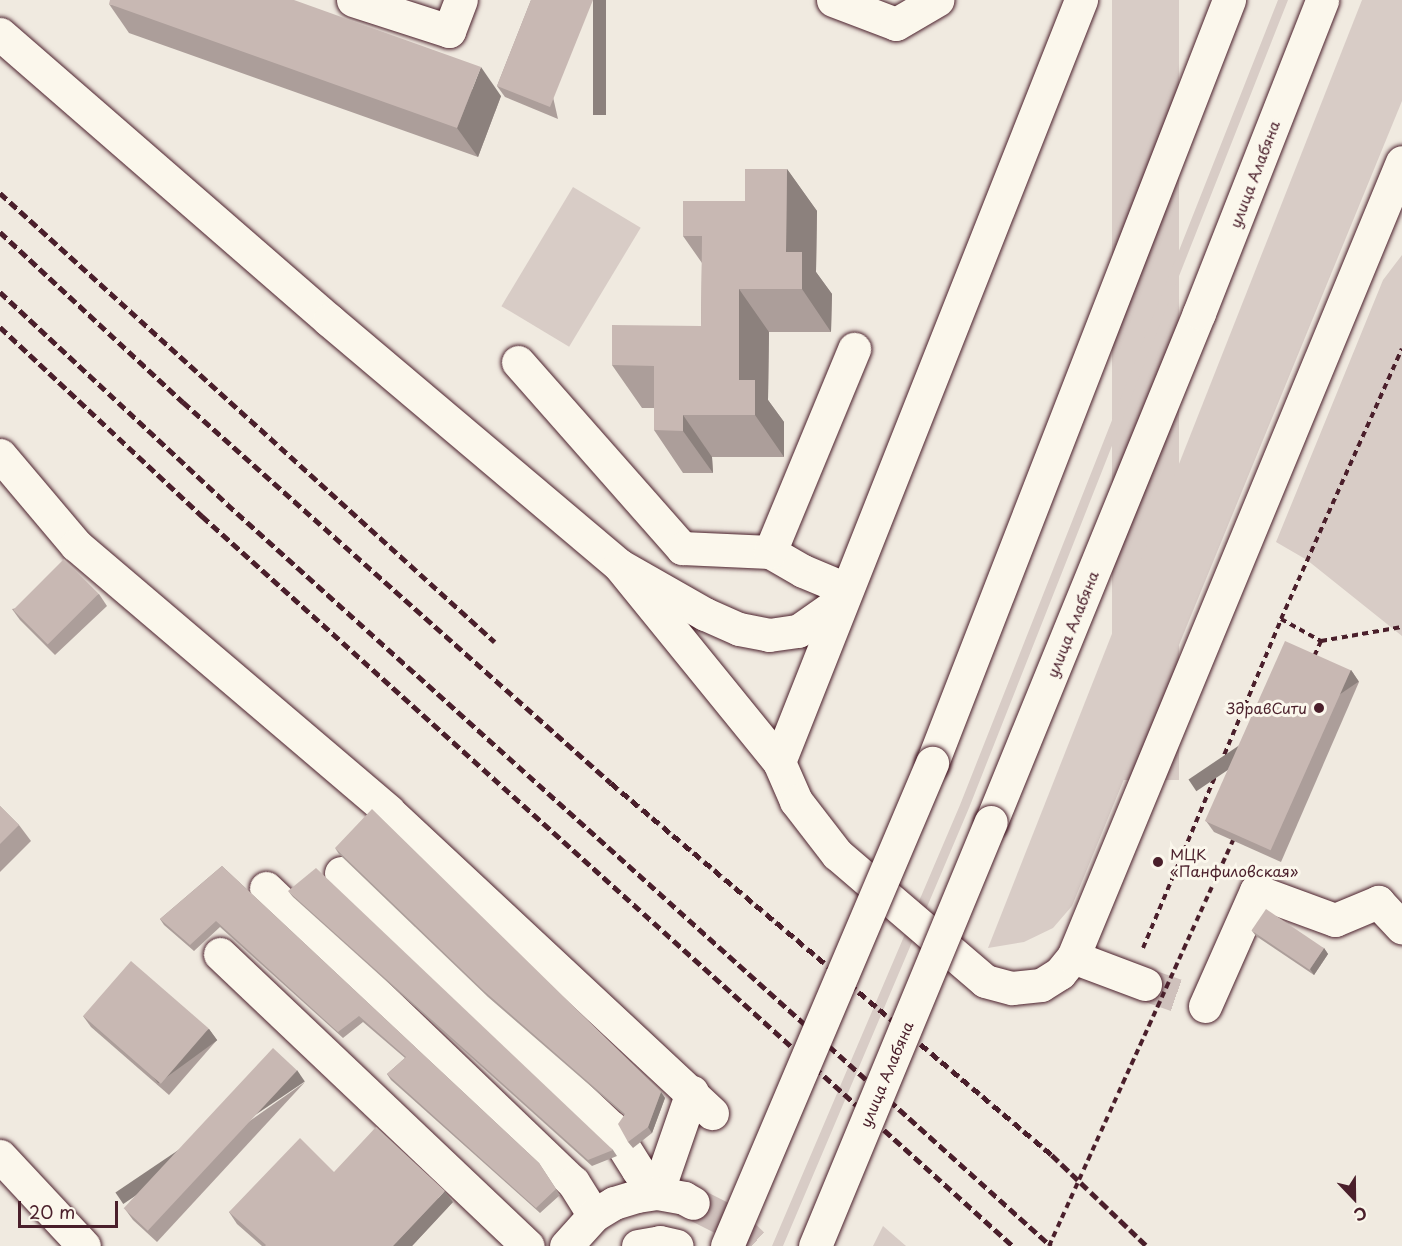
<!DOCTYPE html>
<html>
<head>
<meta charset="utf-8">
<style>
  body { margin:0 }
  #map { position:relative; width:1402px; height:1246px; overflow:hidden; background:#f0eae0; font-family:"Playpen Sans",sans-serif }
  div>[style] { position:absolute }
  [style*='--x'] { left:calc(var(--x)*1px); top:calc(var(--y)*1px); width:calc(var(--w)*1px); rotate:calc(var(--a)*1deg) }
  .green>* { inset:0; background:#d8ccc6; transform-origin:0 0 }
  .minor-tunnel>* { height:33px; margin-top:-16.5px; transform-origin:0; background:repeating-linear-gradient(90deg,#cfc1bc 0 33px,transparent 0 49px) }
  .path>* { height:4px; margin-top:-2px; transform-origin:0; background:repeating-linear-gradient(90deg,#4a1f2b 0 6px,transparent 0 10.5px) }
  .roads { filter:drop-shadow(0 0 2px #4a1f2b) drop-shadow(0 0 2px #4a1f2b) }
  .minor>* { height:33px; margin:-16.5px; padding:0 16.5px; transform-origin:16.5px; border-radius:16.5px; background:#fbf7ec }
  .major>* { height:33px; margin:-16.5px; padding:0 16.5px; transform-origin:16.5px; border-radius:16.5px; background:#fbf7ec }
  .rail>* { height:4.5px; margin-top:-2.25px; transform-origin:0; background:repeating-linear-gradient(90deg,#4a1f2b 0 9px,transparent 0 13.5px) }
  .path-bridge>* { height:4px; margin-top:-2px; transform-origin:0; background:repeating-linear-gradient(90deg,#4a1f2b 0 6px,transparent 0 10.5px) }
  .bridges { filter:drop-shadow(0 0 2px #4a1f2b) drop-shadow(0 0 2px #4a1f2b) }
  .major-bridge>* { height:33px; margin:-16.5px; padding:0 16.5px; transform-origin:16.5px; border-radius:16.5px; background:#fbf7ec }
  .wall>* { inset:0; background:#ac9e9a }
  .shaded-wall>* { inset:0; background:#8c817d; transform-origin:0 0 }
  .building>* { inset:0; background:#c8b8b3; transform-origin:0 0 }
  .dots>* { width:16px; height:16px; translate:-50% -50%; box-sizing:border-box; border:3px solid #fbf7ec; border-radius:50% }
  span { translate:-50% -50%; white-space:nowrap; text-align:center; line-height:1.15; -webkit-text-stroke:6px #fbf7ec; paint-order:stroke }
  .street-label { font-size:15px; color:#4a1f2b }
  .poi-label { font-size:15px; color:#4a1f2b }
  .right { translate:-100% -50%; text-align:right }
  .left { translate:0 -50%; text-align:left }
  .north { position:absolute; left:1324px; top:1168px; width:60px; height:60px; -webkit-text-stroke:4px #fbf7ec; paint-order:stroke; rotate:158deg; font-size:16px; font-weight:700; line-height:24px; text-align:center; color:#4a1f2b }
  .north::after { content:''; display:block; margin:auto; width:21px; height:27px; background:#4a1f2b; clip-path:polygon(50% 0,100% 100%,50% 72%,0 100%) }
  .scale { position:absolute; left:18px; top:1201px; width:100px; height:27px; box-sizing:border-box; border:3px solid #4a1f2b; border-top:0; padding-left:8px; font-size:18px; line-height:21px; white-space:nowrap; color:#4a1f2b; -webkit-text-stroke:4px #fbf7ec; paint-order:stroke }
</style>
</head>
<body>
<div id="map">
  <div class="green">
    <div style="left:1112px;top:0;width:67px;height:780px"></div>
    <div style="clip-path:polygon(1278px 0,1288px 0,969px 808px,783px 1246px,772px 1246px,960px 805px)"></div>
    <div style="clip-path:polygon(1362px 0,1402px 0,1402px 101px,1072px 906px,1053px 928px,1024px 942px,988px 948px)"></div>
    <div style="left:573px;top:187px;width:79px;height:139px;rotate:31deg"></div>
    <div style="clip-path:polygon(1402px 255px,1402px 636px,1307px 560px,1276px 542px,1383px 280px)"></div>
    <div style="clip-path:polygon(883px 1226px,906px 1246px,873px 1246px)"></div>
  </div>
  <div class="minor-tunnel">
    <div style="--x:1145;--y:984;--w:46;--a:19.2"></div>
    <div style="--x:693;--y:1203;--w:40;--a:26.6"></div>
    <div style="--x:729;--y:1221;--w:36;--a:44"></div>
  </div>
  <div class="path">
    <div style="--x:1281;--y:619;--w:46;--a:28.8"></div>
    <div style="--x:1321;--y:641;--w:20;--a:114"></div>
    <div style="--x:1321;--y:641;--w:82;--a:-9.8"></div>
    <div style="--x:1143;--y:948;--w:357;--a:-67.2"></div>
    <div style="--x:1281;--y:619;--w:296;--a:-65.9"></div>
  </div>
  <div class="roads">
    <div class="minor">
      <div style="--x:353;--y:0;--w:101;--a:17.9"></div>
      <div style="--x:449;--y:31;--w:33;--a:-69"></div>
      <div style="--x:833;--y:0;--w:67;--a:20.9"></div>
      <div style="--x:896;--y:24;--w:48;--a:-30.3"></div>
      <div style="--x:0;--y:34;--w:436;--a:41"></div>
      <div style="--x:329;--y:320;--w:380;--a:40.2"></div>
      <div style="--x:619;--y:565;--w:99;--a:29.7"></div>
      <div style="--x:705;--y:614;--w:37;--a:24"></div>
      <div style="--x:739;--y:629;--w:31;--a:11"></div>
      <div style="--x:769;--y:635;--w:29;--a:-8"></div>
      <div style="--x:798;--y:631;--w:54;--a:-35.2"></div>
      <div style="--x:518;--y:362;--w:248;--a:48.6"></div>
      <div style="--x:682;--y:548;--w:88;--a:2.6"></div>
      <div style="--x:770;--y:552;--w:38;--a:30"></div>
      <div style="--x:803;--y:571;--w:47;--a:22.7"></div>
      <div style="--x:0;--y:455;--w:118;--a:49.8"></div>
      <div style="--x:76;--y:545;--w:410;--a:40.4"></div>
      <div style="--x:388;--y:811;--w:443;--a:43"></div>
      <div style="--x:770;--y:552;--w:220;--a:-67.5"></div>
      <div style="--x:619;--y:565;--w:254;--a:50.9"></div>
      <div style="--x:779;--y:762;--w:43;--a:66.4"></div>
      <div style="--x:796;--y:801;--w:67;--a:52.3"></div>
      <div style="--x:837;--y:854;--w:195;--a:40.6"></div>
      <div style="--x:985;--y:981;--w:28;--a:15"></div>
      <div style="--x:1012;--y:988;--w:29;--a:-6"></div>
      <div style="--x:1041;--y:985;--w:22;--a:-32"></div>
      <div style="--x:1060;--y:973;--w:21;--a:-51"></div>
      <div style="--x:1073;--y:957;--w:860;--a:-67.52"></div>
      <div style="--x:779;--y:762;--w:820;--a:-68.38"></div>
      <div style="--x:341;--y:873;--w:371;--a:43.3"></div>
      <div style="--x:611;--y:1127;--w:51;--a:57.9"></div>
      <div style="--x:638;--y:1170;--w:30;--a:50"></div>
      <div style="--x:266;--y:888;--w:425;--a:43.8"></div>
      <div style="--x:573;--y:1182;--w:39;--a:58"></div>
      <div style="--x:220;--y:954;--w:424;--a:43.5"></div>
      <div style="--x:1073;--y:957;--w:77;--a:20.6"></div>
      <div style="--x:1205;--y:1006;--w:126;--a:-66.1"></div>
      <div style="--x:1256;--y:891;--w:84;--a:20.2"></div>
      <div style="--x:1335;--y:920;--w:47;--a:-22.7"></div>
      <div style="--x:1378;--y:902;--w:35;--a:47"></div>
      <div style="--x:0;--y:1156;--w:123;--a:47"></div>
      <div style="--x:657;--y:1193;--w:107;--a:-70.9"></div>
      <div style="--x:566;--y:1246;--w:42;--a:-47.9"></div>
      <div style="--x:594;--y:1215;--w:23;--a:-31"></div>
      <div style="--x:614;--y:1203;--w:24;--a:-17"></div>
      <div style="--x:637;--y:1196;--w:20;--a:-9"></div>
      <div style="--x:657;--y:1193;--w:27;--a:10"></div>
      <div style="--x:684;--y:1198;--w:10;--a:29"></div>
    </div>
    <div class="major">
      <div style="--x:932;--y:763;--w:819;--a:-68.73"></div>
      <div style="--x:991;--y:822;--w:550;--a:-67.77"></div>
      <div style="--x:1199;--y:313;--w:336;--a:-68.5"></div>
      <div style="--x:638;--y:1246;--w:22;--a:-10"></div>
      <div style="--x:660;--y:1242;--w:17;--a:13"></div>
    </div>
  </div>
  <div class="rail">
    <div style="--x:0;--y:193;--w:668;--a:42.21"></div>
    <div style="--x:0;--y:232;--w:250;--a:42.9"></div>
    <div style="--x:183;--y:402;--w:573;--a:41.68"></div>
    <div style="--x:611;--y:783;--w:577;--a:40.15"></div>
    <div style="--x:1052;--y:1155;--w:132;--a:43.8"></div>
    <div style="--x:0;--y:292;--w:311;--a:43"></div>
    <div style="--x:227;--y:504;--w:1109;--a:42"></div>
    <div style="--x:0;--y:327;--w:277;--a:43.1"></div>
    <div style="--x:202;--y:516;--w:1091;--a:41.99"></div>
  </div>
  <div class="path-bridge">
    <div style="--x:1049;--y:1246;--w:447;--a:-65.6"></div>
  </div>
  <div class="bridges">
    <div class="major-bridge">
      <div style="--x:727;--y:1246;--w:525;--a:-67"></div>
      <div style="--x:815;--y:1246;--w:459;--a:-67.5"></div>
    </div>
  </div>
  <div class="wall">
    <div style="clip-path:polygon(531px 0,558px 119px,505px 97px,497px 86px)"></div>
    <div style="clip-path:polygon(109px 4px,501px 96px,478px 157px,129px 33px)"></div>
    <div style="clip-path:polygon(787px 169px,817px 211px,816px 272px,832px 294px,831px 332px,769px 332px,768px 400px,784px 422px,784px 457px,712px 457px,713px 473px,683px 473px,654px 430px,654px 408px,642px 408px,612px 365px,701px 326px,702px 263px,683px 236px,745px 201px)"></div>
    <div style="clip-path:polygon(99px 594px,107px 606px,55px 655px,20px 620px,12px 609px)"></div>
    <div style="clip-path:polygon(1351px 670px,1359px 682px,1281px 862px,1214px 832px,1206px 821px)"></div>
    <div style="clip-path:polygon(0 806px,19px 825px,31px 841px,0 872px)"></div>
    <div style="clip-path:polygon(335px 848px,661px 1092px,665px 1098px,652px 1133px,633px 1148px,628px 1142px,624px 1115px,488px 997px,339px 854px)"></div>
    <div style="clip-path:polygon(222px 866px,539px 1163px,560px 1195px,540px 1213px,391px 1080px,387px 1074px,405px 1058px,363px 1022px,343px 1038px,220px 927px,194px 951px,164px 925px,160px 919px)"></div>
    <div style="clip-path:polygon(288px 891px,613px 1150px,617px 1156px,592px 1166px,293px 897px)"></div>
    <div style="clip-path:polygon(1252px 931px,1324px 948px,1328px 954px,1314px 975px,1256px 936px)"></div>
    <div style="clip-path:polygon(83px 1016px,209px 1029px,217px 1040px,169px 1095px,91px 1027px)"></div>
    <div style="clip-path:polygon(305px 1082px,157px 1242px,133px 1220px,125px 1209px)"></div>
    <div style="clip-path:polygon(334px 1172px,453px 1202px,412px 1246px,262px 1246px,237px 1224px,229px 1212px)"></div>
  </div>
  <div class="shaded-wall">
    <div style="left:593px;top:0;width:13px;height:115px"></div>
    <div style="clip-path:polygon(481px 67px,501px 96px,478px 157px,457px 128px)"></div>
    <div style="clip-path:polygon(787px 169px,817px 211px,816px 272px,832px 294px,831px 332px,802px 289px,786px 252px)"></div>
    <div style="clip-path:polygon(739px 289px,769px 332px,768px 400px,784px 422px,784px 457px,755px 415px,739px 380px)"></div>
    <div style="clip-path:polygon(683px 415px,712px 457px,713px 473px,683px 431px)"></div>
    <div style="left:1351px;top:670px;width:14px;height:196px;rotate:56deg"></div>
    <div style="clip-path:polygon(1324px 948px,1328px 954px,1314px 975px,1310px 969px)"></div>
    <div style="left:209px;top:1029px;width:14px;height:73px;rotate:54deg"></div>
    <div style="left:297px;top:1070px;width:14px;height:219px;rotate:56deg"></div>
    <div style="clip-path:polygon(661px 1092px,665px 1098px,652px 1133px,648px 1127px)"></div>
    <div style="clip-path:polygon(445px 1191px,453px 1202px,412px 1246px,393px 1246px)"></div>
  </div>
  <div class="building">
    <div style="clip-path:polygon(110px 0,294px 0,481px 67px,457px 128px,109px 4px)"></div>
    <div style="clip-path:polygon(531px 0,593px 0,550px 107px,497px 86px)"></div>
    <div style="clip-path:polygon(745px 169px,787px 169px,786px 252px,802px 252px,802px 289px,739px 289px,739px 380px,755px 380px,755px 415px,683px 415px,683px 431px,654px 430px,654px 366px,612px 365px,612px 325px,701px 326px,702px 236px,683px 236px,683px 201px,745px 201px)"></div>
    <div style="left:64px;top:559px;width:49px;height:72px;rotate:45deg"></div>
    <div style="left:1285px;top:641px;width:72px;height:197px;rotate:24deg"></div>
    <div style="clip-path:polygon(0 806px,19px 825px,0 844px)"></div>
    <div style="clip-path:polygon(372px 809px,661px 1092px,648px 1127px,628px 1142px,618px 1124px,625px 1114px,484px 991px,335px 848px)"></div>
    <div style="clip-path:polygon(222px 866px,539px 1163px,556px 1189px,536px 1208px,387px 1074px,406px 1057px,359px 1016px,338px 1032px,216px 921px,190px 945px,160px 919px)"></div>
    <div style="clip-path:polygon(316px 868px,613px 1150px,588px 1160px,288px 891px)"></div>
    <div style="left:1266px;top:909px;width:70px;height:26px;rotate:34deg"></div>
    <div style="left:131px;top:961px;width:103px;height:73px;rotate:41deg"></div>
    <div style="left:273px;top:1048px;width:33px;height:219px;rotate:43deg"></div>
    <div style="clip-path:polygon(376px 1127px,445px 1191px,393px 1246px,265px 1246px,266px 1245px,229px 1212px,300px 1138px,334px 1172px)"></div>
  </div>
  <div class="dots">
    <div style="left:1319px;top:708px;background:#4a1f2b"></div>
    <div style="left:1158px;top:862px;background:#4a1f2b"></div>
  </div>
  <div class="street-label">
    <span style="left:1254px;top:174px;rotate:-69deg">улица Алабяна</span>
    <span style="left:1072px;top:624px;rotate:-68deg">улица Алабяна</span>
    <span style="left:886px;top:1074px;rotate:-67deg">улица Алабяна</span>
  </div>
  <div class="poi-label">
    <span class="right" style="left:1307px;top:708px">ЗдравСити</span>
    <span class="left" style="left:1170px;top:862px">МЦК<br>«Панфиловская»</span>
  </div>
  <div class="north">С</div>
  <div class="scale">20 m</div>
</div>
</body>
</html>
